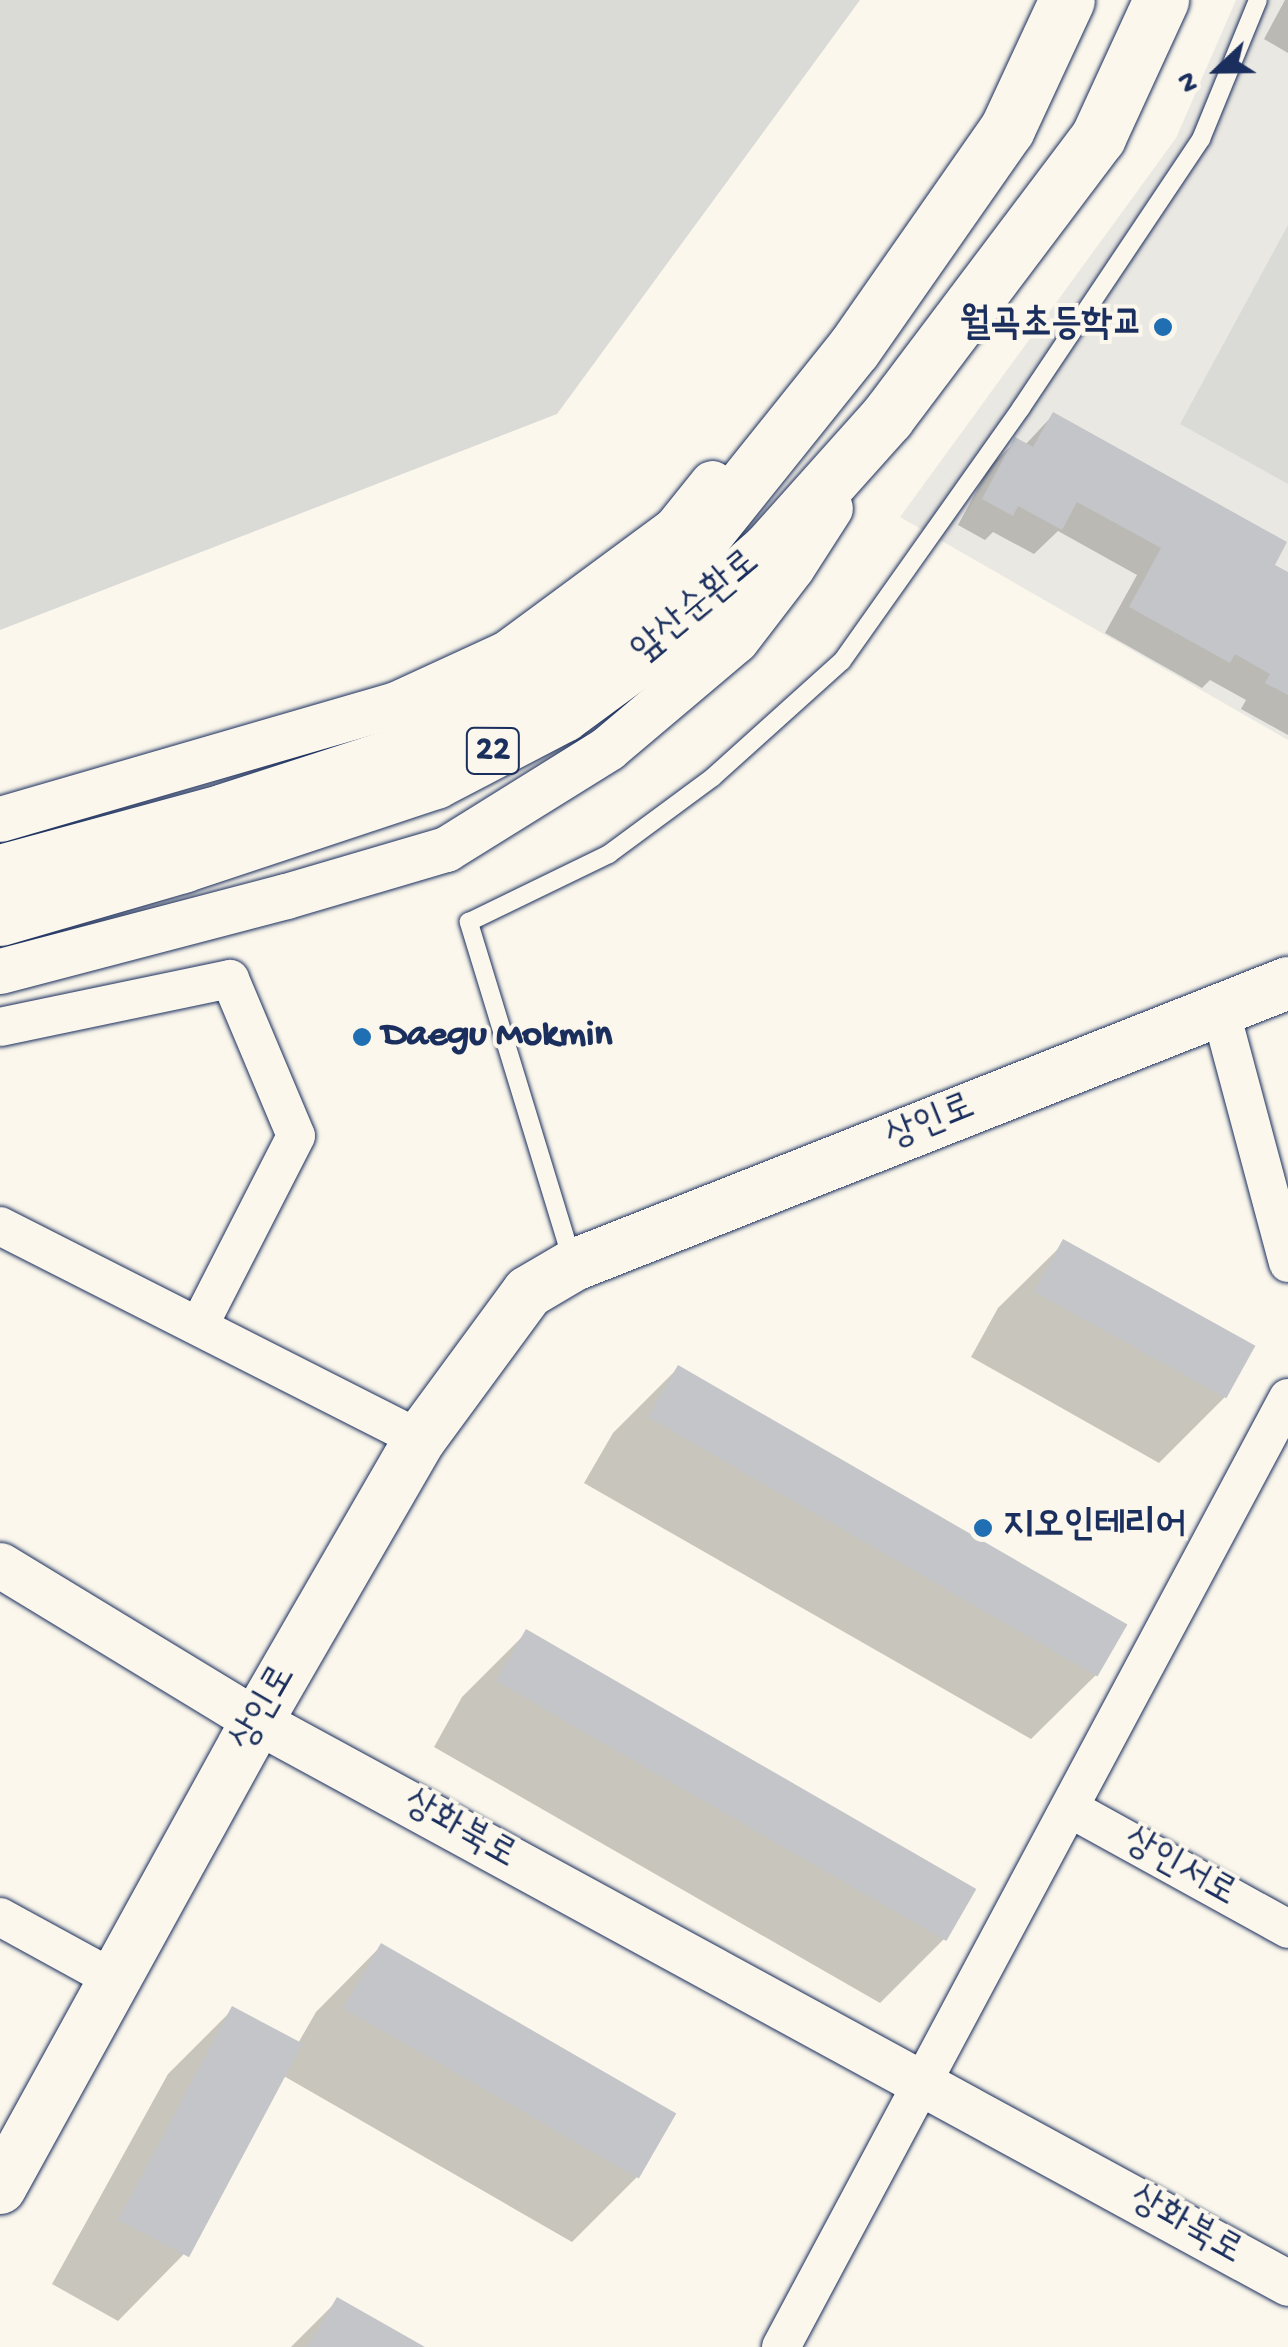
<!DOCTYPE html>
<html>
<head>
<meta charset="utf-8">
<style>
  body { margin:0 }
  #map { position:relative; width:1288px; height:2347px; overflow:hidden; background:#fbf7ec; font-family:"Gochi Hand","Poor Story",sans-serif }
  div>[style] { position:absolute }
  [style*='--x'] { left:calc(var(--x)*1px); top:calc(var(--y)*1px); width:calc(var(--w)*1px); rotate:calc(var(--a)*1deg) }
  .built>* { inset:0; background:#eae8e2 }
  .green>* { inset:0; background:#dadad7 }
  .shadow>* { inset:0; background:#0003 }
  .building>* { inset:0; background:#c3c5c9; transform-origin:0 0 }
  .roads { filter:drop-shadow(0 0 2px #1b2f5e) drop-shadow(0 0 2px #1b2f5e) }
  .service>* { height:18px; margin:-9px; padding:0 9px; transform-origin:9px; border-radius:9px; background:#fbf7ec }
  .minor>* { height:38px; margin:-19px; padding:0 19px; transform-origin:19px; border-radius:19px; background:#fbf7ec }
  .tertiary>* { height:45px; margin:-22.5px; padding:0 22.5px; transform-origin:22.5px; border-radius:22.5px; background:#fbf7ec }
  .secondary>* { height:52px; margin:-26px; padding:0 26px; transform-origin:26px; border-radius:26px; background:#fbf7ec }
  .trunk>* { height:55px; margin:-27.5px; padding:0 27.5px; transform-origin:27.5px; border-radius:27.5px; background:#fbf7ec }
  .dots>* { width:28px; height:28px; translate:-50% -50%; box-sizing:border-box; border:5px solid #fbf7ec; border-radius:50% }
  span { translate:-50% -50%; white-space:nowrap; text-align:center; line-height:1.15; -webkit-text-stroke:8px #fbf7ec; paint-order:stroke }
  .shield-label span { padding:2px 8px; background:#fbf7ec; border:2px solid; border-radius:8px; -webkit-text-stroke-width:0 }
  .shield-label { font-size:35px; color:#1b2f5e; font-weight:700 }
  .poi-label { font-size:38px; color:#1b2f5e; font-weight:700 }
  .right { translate:-100% -50%; text-align:right }
  .left { translate:0 -50%; text-align:left }
  .street-label { font-size:38px; color:#1b2f5e }
  .north { position:absolute; left:1168px; top:20px; width:100px; height:100px; -webkit-text-stroke:8px #fbf7ec; paint-order:stroke; rotate:248deg; font-size:28px; font-weight:700; line-height:40px; text-align:center; color:#1b2f5e }
  .north::after { content:''; display:block; margin:auto; width:35px; height:45px; background:#1b2f5e; clip-path:polygon(50% 0,100% 100%,50% 72%,0 100%) }
</style>
</head>
<body>
<div id="map">
  <div class="built">
    <div style="clip-path:polygon(1236px 0,1288px 0,1288px 740px,900px 517px,1176px 138px)"></div>
  </div>
  <div class="green">
    <div style="clip-path:polygon(0 0,860px 0,557px 414px,0 630px)"></div>
    <div style="clip-path:polygon(1288px 225px,1288px 484px,1180px 424px)"></div>
  </div>
  <div class="shadow">
    <div style="clip-path:polygon(1285px 0,1288px 0,1288px 53px,1264px 39px)"></div>
    <div style="clip-path:polygon(1053px 415px,1288px 575px,1288px 735px,1241px 709px,1246px 700px,1210px 680px,1202px 688px,1105px 633px,1137px 575px,1058px 531px,1034px 554px,993px 532px,985px 540px,958px 525px,990px 466px,1016px 441px,1025px 445px)"></div>
    <div style="clip-path:polygon(1064px 1243px,1251px 1348px,1224px 1398px,1159px 1463px,971px 1357px,998px 1308px)"></div>
    <div style="clip-path:polygon(678px 1368px,1097px 1674px,1031px 1739px,584px 1483px,613px 1433px)"></div>
    <div style="clip-path:polygon(527px 1632px,945px 1938px,880px 2003px,434px 1747px,462px 1697px)"></div>
    <div style="clip-path:polygon(381px 1946px,637px 2177px,572px 2242px,282px 2075px,183px 2255px,118px 2321px,52px 2284px,168px 2074px,233px 2009px,297px 2045px,316px 2012px)"></div>
    <div style="clip-path:polygon(338px 2300px,420px 2347px,291px 2347px)"></div>
  </div>
  <div class="building">
    <div style="clip-path:polygon(1053px 412px,1287px 542px,1275px 565px,1288px 572px,1288px 695px,1265px 683px,1270px 674px,1235px 654px,1230px 663px,1129px 607px,1161px 548px,1077px 502px,1062px 530px,1018px 506px,1013px 516px,982px 499px,1015px 437px,1033px 447px)"></div>
    <div style="left:1063px;top:1239px;width:220px;height:60px;rotate:29deg"></div>
    <div style="left:678px;top:1365px;width:519px;height:60px;rotate:30deg"></div>
    <div style="left:526px;top:1629px;width:520px;height:60px;rotate:30deg"></div>
    <div style="left:381px;top:1943px;width:341px;height:75px;rotate:30deg"></div>
    <div style="left:232px;top:2006px;width:80px;height:242px;rotate:28deg"></div>
    <div style="clip-path:polygon(337px 2297px,425px 2347px,308px 2347px)"></div>
  </div>
  <div class="roads">
    <div class="service">
      <div style="--x:573;--y:1263;--w:357;--a:-107"></div>
      <div style="--x:469;--y:922;--w:156;--a:-25.9"></div>
      <div style="--x:609;--y:854;--w:129;--a:-36.5"></div>
      <div style="--x:713;--y:777;--w:173;--a:-42"></div>
      <div style="--x:842;--y:661;--w:310;--a:-54.7"></div>
      <div style="--x:1021;--y:408;--w:324;--a:-56.2"></div>
      <div style="--x:1201;--y:139;--w:150;--a:-67.7"></div>
    </div>
    <div class="minor">
      <div style="--x:1220;--y:1009;--w:263;--a:75"></div>
      <div style="--x:0;--y:1027;--w:235;--a:-11.8"></div>
      <div style="--x:230;--y:979;--w:170;--a:67.2"></div>
      <div style="--x:296;--y:1136;--w:211;--a:117.1"></div>
      <div style="--x:0;--y:1226;--w:471;--a:26.9"></div>
      <div style="--x:1071;--y:1809;--w:248;--a:28.9"></div>
      <div style="--x:0;--y:1917;--w:131;--a:28.7"></div>
      <div style="--x:781;--y:2347;--w:1076;--a:-61.89"></div>
    </div>
    <div class="tertiary">
      <div style="--x:0;--y:819;--w:412;--a:-16.2"></div>
      <div style="--x:396;--y:704;--w:122;--a:-24.7"></div>
      <div style="--x:507;--y:653;--w:209;--a:-36.4"></div>
      <div style="--x:675;--y:529;--w:59;--a:-51.2"></div>
      <div style="--x:0;--y:971;--w:296;--a:-14.7"></div>
      <div style="--x:286;--y:896;--w:167;--a:-16.4"></div>
      <div style="--x:446;--y:849;--w:191;--a:-31.9"></div>
      <div style="--x:608;--y:748;--w:167;--a:-40.2"></div>
      <div style="--x:736;--y:640;--w:92;--a:-52.5"></div>
      <div style="--x:792;--y:567;--w:70;--a:-57.2"></div>
      <div style="--x:0;--y:1565;--w:301;--a:31.3"></div>
      <div style="--x:257;--y:1721;--w:1174;--a:28.59"></div>
    </div>
    <div class="secondary">
      <div style="--x:0;--y:2188;--w:533;--a:-61.18"></div>
      <div style="--x:257;--y:1721;--w:326;--a:-60"></div>
      <div style="--x:420;--y:1439;--w:182;--a:-53.7"></div>
      <div style="--x:528;--y:1292;--w:53;--a:-30.4"></div>
      <div style="--x:574;--y:1265;--w:768;--a:-21.55"></div>
    </div>
    <div class="trunk">
      <div style="--x:0;--y:872;--w:232;--a:-15.2"></div>
      <div style="--x:224;--y:811;--w:201;--a:-18"></div>
      <div style="--x:415;--y:749;--w:206;--a:-31.3"></div>
      <div style="--x:591;--y:642;--w:130;--a:-41.9"></div>
      <div style="--x:688;--y:555;--w:265;--a:-51.3"></div>
      <div style="--x:854;--y:348;--w:267;--a:-55.1"></div>
      <div style="--x:1007;--y:129;--w:142;--a:-65.1"></div>
      <div style="--x:0;--y:918;--w:190;--a:-16.2"></div>
      <div style="--x:182;--y:865;--w:267;--a:-18.4"></div>
      <div style="--x:435;--y:781;--w:144;--a:-27.6"></div>
      <div style="--x:563;--y:714;--w:139;--a:-36.2"></div>
      <div style="--x:675;--y:632;--w:125;--a:-41.4"></div>
      <div style="--x:769;--y:549;--w:177;--a:-48.2"></div>
      <div style="--x:887;--y:417;--w:351;--a:-53"></div>
      <div style="--x:1098;--y:137;--w:151;--a:-65.3"></div>
    </div>
  </div>
  <div class="dots">
    <div style="left:1163px;top:327px;background:#1f6fb2"></div>
    <div style="left:362px;top:1037px;background:#1f6fb2"></div>
    <div style="left:983px;top:1528px;background:#1f6fb2"></div>
  </div>
  <div class="shield-label">
    <span style="left:493px;top:751px">22</span>
  </div>
  <div class="poi-label">
    <span class="right" style="left:1143px;top:327px">월곡초등학교</span>
    <span class="left" style="left:382px;top:1037px">Daegu Mokmin</span>
    <span class="left" style="left:1003px;top:1528px">지오인테리어</span>
  </div>
  <div class="street-label">
    <span style="left:697px;top:608px;rotate:-40deg">앞산순환로</span>
    <span style="left:931px;top:1124px;rotate:-22deg">상인로</span>
    <span style="left:265px;top:1709px;rotate:-60deg">상인로</span>
    <span style="left:459px;top:1831px;rotate:29deg">상화북로</span>
    <span style="left:1179px;top:1869px;rotate:29deg">상인서로</span>
    <span style="left:1185px;top:2227px;rotate:29deg">상화북로</span>
  </div>
  <div class="north">N</div>
</div>
</body>
</html>
